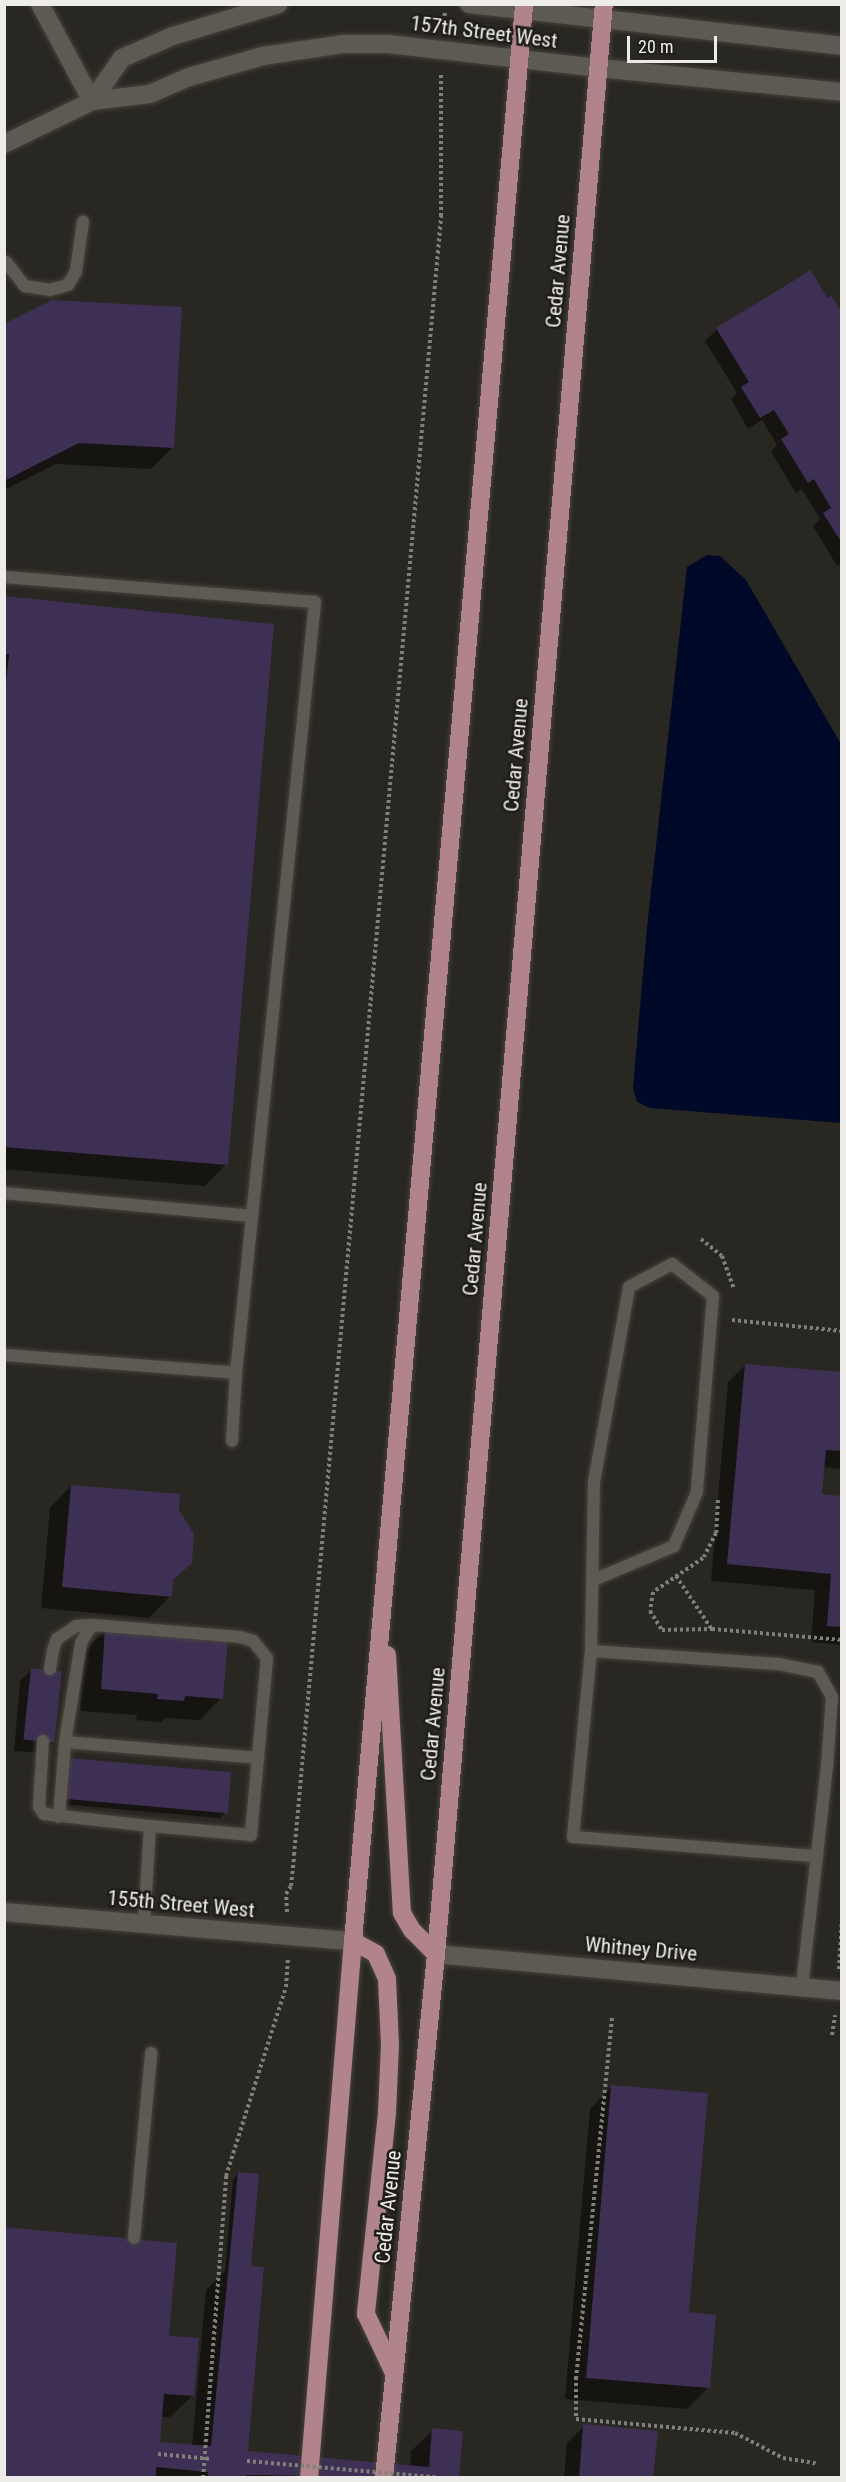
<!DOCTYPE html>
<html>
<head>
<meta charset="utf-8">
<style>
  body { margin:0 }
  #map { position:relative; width:846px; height:2482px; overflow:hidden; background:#292721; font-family:"Roboto Condensed",sans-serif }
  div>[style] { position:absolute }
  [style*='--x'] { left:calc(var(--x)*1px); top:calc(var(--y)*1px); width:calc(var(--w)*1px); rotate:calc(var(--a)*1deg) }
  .water>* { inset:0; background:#000928 }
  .shadow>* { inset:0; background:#0007 }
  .building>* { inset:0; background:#3e2f55; transform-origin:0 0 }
  .path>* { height:4px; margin-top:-2px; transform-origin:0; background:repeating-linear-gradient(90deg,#817f7a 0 3px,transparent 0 6px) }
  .roads { filter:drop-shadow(0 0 2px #47443f) drop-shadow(0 0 2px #47443f) }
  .lane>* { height:12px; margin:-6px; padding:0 6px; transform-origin:6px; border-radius:6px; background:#5c5a53 }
  .street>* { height:18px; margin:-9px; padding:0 9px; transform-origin:9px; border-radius:9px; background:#5c5a53 }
  .secondary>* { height:18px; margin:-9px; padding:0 9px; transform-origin:9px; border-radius:9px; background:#5c5a53 }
  .primary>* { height:18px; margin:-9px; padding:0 9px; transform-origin:9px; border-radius:9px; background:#b1838b }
  .path-bridge>* { height:4px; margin-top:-2px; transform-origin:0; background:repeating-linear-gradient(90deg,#817f7a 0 3px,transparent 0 6px) }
  span { translate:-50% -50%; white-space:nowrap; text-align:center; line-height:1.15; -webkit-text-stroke:5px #1f1d17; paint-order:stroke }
  .street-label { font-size:21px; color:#eeece8 }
  .frame { position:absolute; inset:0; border:6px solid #eeece8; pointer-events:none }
  .scale { position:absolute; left:627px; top:36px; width:90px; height:27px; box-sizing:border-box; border:3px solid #eeece8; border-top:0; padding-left:8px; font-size:18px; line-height:21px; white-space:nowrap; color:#eeece8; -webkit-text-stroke:4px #1f1d17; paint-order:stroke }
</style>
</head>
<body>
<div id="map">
  <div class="water">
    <div style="clip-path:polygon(707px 555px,720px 556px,746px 580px,841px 744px,841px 1123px,650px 1108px,637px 1102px,633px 1088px,647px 927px,687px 567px)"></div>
  </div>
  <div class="shadow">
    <div style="clip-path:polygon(826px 300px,842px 315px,842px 563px,837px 566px,813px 526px,820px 519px,802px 489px,796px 493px,771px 452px,777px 445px,762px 420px,748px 429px,731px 399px,737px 393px,705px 341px,717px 329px)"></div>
    <div style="clip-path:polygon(4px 326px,173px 447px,151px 469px,56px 464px,4px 490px)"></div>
    <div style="clip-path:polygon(4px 598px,226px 1164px,205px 1186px,4px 1169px)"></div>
    <div style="clip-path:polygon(745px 1365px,842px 1374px,842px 1469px,823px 1467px,820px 1496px,842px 1497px,842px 1645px,811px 1642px,815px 1590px,711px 1581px,728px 1382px)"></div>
    <div style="clip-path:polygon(71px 1486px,177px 1511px,191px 1562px,172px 1581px,170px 1596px,149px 1618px,41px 1608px,50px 1508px)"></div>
    <div style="clip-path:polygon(105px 1630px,221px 1698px,200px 1720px,166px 1718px,161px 1722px,136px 1720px,137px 1715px,80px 1711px,84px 1652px)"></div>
    <div style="clip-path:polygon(31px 1670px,55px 1741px,44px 1753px,14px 1751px,20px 1681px)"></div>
    <div style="clip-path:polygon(63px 1765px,226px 1812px,220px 1818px,60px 1804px)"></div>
    <div style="clip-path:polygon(611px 2087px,709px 2387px,687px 2409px,565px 2399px,590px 2109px)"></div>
    <div style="clip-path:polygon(238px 2174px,249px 2265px,245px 2452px,410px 2467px,411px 2451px,433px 2430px,458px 2478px,4px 2478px,168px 2337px,192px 2396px,170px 2417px,161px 2417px,158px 2443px,192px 2446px,206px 2290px,225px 2271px,233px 2179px)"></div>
    <div style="clip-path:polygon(584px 2426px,652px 2478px,564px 2478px,567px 2443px)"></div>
  </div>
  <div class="building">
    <div style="clip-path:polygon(811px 270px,827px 298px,831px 296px,842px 313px,842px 543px,823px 513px,831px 508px,814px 479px,808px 483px,781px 439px,789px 434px,774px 410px,760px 418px,741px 387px,749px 382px,716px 328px)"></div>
    <div style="clip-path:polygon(52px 300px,182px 307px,174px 448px,79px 443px,4px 481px,4px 324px)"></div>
    <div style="clip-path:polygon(4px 596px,274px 624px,228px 1165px,4px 1147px,4px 701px,9px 654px,4px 654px)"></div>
    <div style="clip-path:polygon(745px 1364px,842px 1372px,842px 1451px,826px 1450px,822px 1494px,842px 1496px,842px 1627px,827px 1626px,831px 1574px,727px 1564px)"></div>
    <div style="clip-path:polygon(71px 1485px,180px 1494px,179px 1510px,194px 1534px,192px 1563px,173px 1580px,172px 1597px,62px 1587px)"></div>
    <div style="clip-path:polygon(105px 1628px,228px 1638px,223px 1699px,185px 1696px,184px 1701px,157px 1699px,158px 1694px,101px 1689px)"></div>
    <div style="left:31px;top:1668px;width:31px;height:72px;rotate:6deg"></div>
    <div style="left:68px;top:1758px;width:164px;height:41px;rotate:5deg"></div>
    <div style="clip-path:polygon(611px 2085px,708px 2093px,689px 2312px,716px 2315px,710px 2388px,586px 2378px)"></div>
    <div style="clip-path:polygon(238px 2172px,259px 2174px,251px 2266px,264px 2267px,248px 2451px,429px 2467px,432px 2428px,463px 2431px,459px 2478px,246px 2475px,246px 2478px,207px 2478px,208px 2472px,156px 2467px,156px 2478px,4px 2478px,4px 2227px,177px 2243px,169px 2336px,199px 2338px,194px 2396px,164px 2394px,160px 2442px,211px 2446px)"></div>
    <div style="clip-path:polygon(583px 2424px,658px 2431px,653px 2478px,579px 2478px)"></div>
  </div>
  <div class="path">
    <div style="--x:444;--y:28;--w:17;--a:-87"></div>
    <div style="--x:701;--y:1239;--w:27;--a:39"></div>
    <div style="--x:722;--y:1256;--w:35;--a:70"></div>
    <div style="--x:732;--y:1320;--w:111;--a:5.7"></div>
    <div style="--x:718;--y:1500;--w:33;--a:93"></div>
    <div style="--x:716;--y:1533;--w:28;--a:117"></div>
    <div style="--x:703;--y:1558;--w:60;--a:145.8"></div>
    <div style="--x:653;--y:1592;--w:19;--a:99"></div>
    <div style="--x:650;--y:1611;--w:22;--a:58"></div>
    <div style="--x:662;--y:1630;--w:50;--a:-1.1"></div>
    <div style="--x:712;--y:1629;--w:130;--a:4.8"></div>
    <div style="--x:676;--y:1576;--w:63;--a:56.1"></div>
    <div style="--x:287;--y:1912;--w:18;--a:-93"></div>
    <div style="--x:286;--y:1894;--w:9;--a:-58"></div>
    <div style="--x:291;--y:1886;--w:31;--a:-84"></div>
    <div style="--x:294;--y:1855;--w:1646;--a:-84.87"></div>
    <div style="--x:441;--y:216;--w:142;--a:-90"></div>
    <div style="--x:839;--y:1969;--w:50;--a:-86.6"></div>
    <div style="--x:612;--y:2018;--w:361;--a:95.7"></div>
    <div style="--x:576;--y:2377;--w:42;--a:90"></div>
    <div style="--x:576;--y:2419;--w:160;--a:5"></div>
    <div style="--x:735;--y:2433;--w:54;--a:27.5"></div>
    <div style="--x:783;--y:2458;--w:33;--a:9"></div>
    <div style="--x:832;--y:2035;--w:20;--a:-81"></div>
    <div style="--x:203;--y:2478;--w:303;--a:-85.6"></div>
    <div style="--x:226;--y:2176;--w:198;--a:-72.4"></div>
    <div style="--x:286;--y:1987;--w:28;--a:-86"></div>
  </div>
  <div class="roads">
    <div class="lane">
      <div style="--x:6;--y:262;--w:31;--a:52"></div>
      <div style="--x:25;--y:286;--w:25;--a:9"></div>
      <div style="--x:50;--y:290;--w:19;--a:-16"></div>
      <div style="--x:68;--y:285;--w:16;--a:-60"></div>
      <div style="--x:76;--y:271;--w:50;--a:-82"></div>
      <div style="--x:4;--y:577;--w:312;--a:4.6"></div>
      <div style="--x:315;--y:602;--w:775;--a:95.85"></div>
      <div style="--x:236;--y:1373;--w:68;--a:93.4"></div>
      <div style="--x:4;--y:1193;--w:249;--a:5.3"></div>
      <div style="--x:4;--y:1355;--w:233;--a:4.4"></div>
      <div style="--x:591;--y:1651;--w:169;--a:-89"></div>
      <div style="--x:594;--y:1482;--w:198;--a:-79.8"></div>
      <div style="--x:629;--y:1287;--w:49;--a:-28.1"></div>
      <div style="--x:672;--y:1264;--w:52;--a:38"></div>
      <div style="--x:713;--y:1296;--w:197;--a:94.7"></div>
      <div style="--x:697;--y:1492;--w:59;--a:113.1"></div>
      <div style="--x:674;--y:1546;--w:88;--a:157.2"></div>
      <div style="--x:50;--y:1669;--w:19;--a:-81"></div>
      <div style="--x:53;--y:1650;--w:12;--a:-70"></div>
      <div style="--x:57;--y:1639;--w:23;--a:-34"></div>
      <div style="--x:76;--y:1626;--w:16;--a:-4"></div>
      <div style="--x:92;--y:1625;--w:148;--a:4.6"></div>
      <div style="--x:240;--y:1637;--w:14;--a:17"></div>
      <div style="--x:253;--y:1641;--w:22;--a:51"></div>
      <div style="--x:267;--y:1658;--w:178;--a:95.2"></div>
      <div style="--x:251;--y:1835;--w:101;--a:-174.9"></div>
      <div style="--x:150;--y:1826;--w:98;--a:93.5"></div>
      <div style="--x:43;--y:1741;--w:66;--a:93.5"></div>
      <div style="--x:39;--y:1807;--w:9;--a:54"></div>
      <div style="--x:44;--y:1814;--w:107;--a:6.5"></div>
      <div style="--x:65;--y:1742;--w:100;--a:-80.8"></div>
      <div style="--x:81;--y:1643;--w:21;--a:-59"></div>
      <div style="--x:59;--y:1817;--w:75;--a:-85.4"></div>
      <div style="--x:65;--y:1742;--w:194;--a:4.7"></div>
      <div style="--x:802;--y:1986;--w:220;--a:-83.5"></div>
      <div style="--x:827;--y:1767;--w:70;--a:-85.9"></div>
      <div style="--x:832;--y:1697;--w:29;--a:-119"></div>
      <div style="--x:818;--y:1672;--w:41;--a:-168.7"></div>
      <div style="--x:778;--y:1664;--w:187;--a:-176"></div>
      <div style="--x:591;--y:1651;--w:187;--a:95.5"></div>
      <div style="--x:573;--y:1837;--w:245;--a:4.5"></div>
      <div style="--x:134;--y:2238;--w:186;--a:-84.7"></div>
    </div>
    <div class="street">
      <div style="--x:40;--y:4;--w:110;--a:61.8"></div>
      <div style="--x:4;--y:1912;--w:350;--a:4.8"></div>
      <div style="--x:436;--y:1954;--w:408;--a:5.2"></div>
    </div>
    <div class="secondary">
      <div style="--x:469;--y:4;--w:375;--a:6.4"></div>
      <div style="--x:92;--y:101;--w:52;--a:-55.1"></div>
      <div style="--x:122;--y:58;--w:56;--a:-23.3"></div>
      <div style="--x:173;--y:36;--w:110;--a:-16.9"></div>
      <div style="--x:4;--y:144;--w:98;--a:-26"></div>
      <div style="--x:92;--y:101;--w:58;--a:-6.9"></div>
      <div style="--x:150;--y:94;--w:43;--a:-23.6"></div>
      <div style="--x:189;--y:77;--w:77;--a:-15.8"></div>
      <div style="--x:263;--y:56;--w:80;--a:-8.6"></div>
      <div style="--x:342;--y:44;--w:46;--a:0"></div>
      <div style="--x:388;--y:44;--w:211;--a:6.5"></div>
      <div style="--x:598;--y:68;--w:245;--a:5.6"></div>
    </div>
    <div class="primary">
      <div style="--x:387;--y:1655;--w:258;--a:86.7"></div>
      <div style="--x:402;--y:1913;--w:20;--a:60"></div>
      <div style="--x:412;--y:1930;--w:34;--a:45"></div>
      <div style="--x:353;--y:1941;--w:26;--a:29"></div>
      <div style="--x:376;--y:1954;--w:27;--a:66"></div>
      <div style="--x:387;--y:1979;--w:65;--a:87.4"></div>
      <div style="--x:390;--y:2044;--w:69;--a:92.5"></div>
      <div style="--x:387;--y:2113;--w:202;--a:96"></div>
      <div style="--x:366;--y:2314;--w:63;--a:64.7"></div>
      <div style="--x:309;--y:2478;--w:539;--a:-85.32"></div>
      <div style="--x:353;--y:1941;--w:1945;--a:-84.95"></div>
      <div style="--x:384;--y:2478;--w:527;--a:-84.33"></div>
      <div style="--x:436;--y:1954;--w:1957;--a:-85.08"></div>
    </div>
  </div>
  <div class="path-bridge">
    <div style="--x:158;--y:2454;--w:54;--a:5.3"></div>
    <div style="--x:247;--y:2461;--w:189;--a:4.9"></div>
  </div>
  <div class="street-label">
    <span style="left:484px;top:32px;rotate:7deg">157th Street West</span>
    <span style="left:558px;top:271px;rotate:-85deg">Cedar Avenue</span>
    <span style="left:516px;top:755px;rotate:-85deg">Cedar Avenue</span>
    <span style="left:475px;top:1239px;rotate:-85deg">Cedar Avenue</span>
    <span style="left:433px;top:1724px;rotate:-85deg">Cedar Avenue</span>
    <span style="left:181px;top:1904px;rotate:5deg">155th Street West</span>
    <span style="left:641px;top:1949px;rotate:5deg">Whitney Drive</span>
    <span style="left:388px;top:2207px;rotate:-84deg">Cedar Avenue</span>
  </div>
  <div class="frame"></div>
  <div class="scale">20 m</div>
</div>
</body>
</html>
